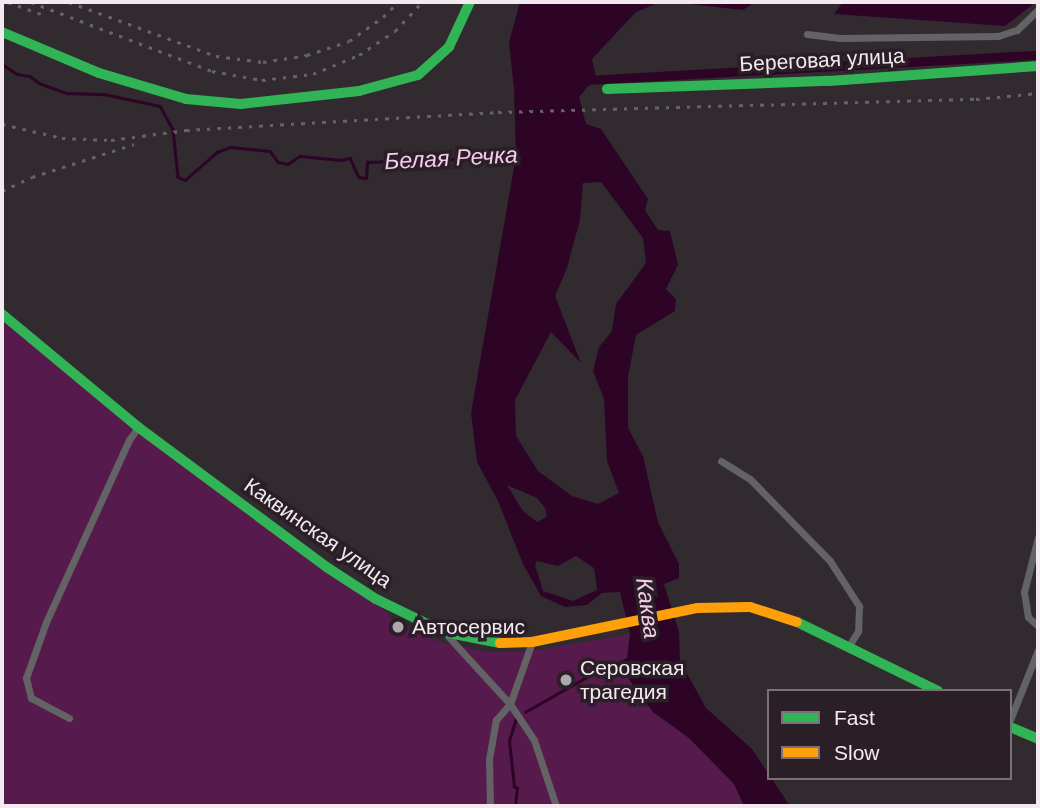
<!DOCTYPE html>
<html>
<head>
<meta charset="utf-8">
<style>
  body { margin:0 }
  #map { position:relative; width:1040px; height:808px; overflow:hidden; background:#312b30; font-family:Arial,sans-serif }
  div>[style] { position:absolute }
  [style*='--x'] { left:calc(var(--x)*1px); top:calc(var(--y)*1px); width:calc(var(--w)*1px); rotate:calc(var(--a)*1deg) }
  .green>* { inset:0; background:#561b4c }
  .water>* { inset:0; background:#2d0426 }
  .stream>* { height:2.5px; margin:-1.25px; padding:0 1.25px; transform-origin:1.25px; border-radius:1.25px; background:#2d0426 }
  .canal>* { height:9px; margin:-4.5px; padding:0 4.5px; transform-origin:4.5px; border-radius:4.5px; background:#2d0426 }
  .street>* { height:7px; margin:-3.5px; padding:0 3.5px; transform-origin:3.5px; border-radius:3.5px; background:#636365 }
  .fast>* { height:10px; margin:-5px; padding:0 5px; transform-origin:5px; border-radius:5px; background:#30b455 }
  .slow>* { height:10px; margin:-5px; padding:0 5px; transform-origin:5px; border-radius:5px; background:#ff9f0a }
  .rail>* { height:2.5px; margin-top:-1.25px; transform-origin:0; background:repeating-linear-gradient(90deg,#666366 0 3.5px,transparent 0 10.5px) }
  .dots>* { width:19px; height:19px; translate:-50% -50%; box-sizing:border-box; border:4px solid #2a1e27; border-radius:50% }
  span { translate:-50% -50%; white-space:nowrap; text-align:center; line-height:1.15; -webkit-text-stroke:7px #2a1e27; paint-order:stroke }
  .street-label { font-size:21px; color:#f3eaf0 }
  .poi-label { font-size:21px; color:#f3eaf0 }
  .left { translate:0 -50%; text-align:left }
  .water-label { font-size:23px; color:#f6ccea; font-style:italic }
  .frame { position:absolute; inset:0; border:4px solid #f3eaf0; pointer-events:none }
  .legend { position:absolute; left:767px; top:689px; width:245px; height:91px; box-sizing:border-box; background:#2a1e27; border:2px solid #7a7077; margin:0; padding:9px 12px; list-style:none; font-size:21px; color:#f3eaf0 }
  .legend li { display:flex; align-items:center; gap:14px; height:35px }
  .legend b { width:35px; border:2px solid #7a7077 }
</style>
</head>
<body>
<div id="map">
  <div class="green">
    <div style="clip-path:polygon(2px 314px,138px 427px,376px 599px,392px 620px,439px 642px,488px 652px,527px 652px,630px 634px,625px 674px,653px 712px,689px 738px,734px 784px,744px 806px,2px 806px)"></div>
  </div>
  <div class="water">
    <div style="clip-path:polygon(evenodd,520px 2px,660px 2px,636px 12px,592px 59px,596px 77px,579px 97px,586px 124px,601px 129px,648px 199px,645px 210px,658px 230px,670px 231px,678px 265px,666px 289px,676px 299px,675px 311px,636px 335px,628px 377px,628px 428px,643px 456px,658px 522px,679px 564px,679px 578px,664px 584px,679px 632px,680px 661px,706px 708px,752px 749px,790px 806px,744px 806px,734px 784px,689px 738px,653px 712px,625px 674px,630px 634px,620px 592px,602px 593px,587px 605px,565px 607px,541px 596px,523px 564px,498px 501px,477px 462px,471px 413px,516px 156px,514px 89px,509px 42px,520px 2px,601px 182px,643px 238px,646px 263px,616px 304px,612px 331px,599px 347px,593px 371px,604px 399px,607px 461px,619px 493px,598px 504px,572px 496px,538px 471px,516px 436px,515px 400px,551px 332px,581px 363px,555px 296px,567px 268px,580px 220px,583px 183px,601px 182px,520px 2px,507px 485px,537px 498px,545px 508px,547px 517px,537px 522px,523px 511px,507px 485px,520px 2px,576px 556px,594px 568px,597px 590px,573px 601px,543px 591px,535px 565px,537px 561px,558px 566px,576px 556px)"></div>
    <div style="clip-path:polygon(671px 2px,755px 2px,743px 10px)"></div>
    <div style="clip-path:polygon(843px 2px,1036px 2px,1005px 26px,834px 14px)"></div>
  </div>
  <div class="stream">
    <div style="--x:2;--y:64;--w:18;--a:34"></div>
    <div style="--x:17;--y:74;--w:13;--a:9"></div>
    <div style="--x:30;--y:76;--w:11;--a:38"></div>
    <div style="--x:39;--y:83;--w:30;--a:20"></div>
    <div style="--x:67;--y:93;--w:37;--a:2"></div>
    <div style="--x:104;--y:94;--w:57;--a:12.1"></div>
    <div style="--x:160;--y:106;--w:26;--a:61"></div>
    <div style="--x:173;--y:129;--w:48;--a:84.1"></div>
    <div style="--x:178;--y:177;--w:8;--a:23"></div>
    <div style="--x:185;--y:180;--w:43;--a:-41.2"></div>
    <div style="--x:217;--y:152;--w:14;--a:-21"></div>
    <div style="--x:230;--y:147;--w:40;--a:5.7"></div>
    <div style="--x:270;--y:151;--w:14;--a:54"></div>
    <div style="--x:278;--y:162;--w:10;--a:11"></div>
    <div style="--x:288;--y:164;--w:14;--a:-34"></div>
    <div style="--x:300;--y:156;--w:41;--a:5.6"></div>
    <div style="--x:341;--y:160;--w:9;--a:-13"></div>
    <div style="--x:350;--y:158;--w:21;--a:65"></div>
    <div style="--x:359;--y:177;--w:7;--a:8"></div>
    <div style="--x:366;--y:178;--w:16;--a:-86"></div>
    <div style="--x:367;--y:162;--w:149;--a:-1.9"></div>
    <div style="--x:525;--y:712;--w:77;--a:-29.6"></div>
    <div style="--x:592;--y:674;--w:39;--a:-23"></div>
    <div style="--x:515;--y:806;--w:18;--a:-84"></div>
    <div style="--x:517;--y:788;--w:3;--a:-162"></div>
    <div style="--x:514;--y:787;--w:46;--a:-96.2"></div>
    <div style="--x:509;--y:741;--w:24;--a:-73"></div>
  </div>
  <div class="canal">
    <div style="--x:586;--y:80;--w:453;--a:-3.2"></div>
  </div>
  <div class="street">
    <div style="--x:807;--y:34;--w:33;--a:7"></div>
    <div style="--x:840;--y:38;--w:158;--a:-0.7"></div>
    <div style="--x:998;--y:36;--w:20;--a:-18"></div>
    <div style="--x:1017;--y:30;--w:29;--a:-44"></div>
    <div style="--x:721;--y:461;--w:34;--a:32"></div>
    <div style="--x:750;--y:479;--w:115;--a:45.7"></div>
    <div style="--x:830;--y:561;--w:54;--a:57.2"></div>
    <div style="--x:859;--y:606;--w:25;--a:92"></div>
    <div style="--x:858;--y:631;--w:17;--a:121"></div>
    <div style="--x:1038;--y:537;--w:57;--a:104.3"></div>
    <div style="--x:1024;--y:592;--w:25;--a:81"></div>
    <div style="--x:1028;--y:617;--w:13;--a:42"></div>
    <div style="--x:445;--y:633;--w:96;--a:47.5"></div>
    <div style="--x:510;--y:704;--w:43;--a:56.3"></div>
    <div style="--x:534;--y:740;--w:70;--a:71.6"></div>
    <div style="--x:69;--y:718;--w:43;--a:-152.2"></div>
    <div style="--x:31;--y:698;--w:21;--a:-104"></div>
    <div style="--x:26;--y:678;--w:59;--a:-70.3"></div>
    <div style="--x:46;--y:622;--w:200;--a:-65.5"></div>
    <div style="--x:129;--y:440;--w:16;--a:-55"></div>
    <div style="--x:1010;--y:720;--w:75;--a:-68.2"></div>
    <div style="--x:490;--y:806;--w:47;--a:-91.2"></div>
    <div style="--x:489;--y:759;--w:40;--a:-80"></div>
    <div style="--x:496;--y:720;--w:21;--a:-49"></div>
    <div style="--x:510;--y:704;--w:66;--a:-70.5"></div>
  </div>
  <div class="fast">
    <div style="--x:2;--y:32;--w:105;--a:22.9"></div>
    <div style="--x:99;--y:73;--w:91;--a:16.6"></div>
    <div style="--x:186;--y:99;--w:55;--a:5.2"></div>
    <div style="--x:241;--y:104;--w:119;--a:-6.3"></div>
    <div style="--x:359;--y:91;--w:61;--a:-15.2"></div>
    <div style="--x:418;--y:75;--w:42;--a:-42.1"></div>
    <div style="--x:449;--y:47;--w:50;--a:-65"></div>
    <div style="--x:607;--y:89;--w:222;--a:-2.1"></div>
    <div style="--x:829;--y:81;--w:210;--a:-4.1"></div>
    <div style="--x:2;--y:314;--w:177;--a:39.7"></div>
    <div style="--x:138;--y:427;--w:237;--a:36.6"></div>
    <div style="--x:328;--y:568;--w:57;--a:32.9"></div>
    <div style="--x:376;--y:599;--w:76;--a:25.9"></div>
    <div style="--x:444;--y:632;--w:57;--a:11.1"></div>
    <div style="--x:797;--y:622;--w:157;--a:26.1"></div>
    <div style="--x:1010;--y:727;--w:30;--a:23"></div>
  </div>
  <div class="slow">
    <div style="--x:500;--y:643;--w:32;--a:-2"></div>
    <div style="--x:532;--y:642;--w:168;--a:-11.6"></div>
    <div style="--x:697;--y:608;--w:53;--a:-1.1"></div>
    <div style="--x:750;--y:607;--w:49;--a:17.7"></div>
  </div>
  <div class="rail">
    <div style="--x:8;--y:2;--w:35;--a:20"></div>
    <div style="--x:31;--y:2;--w:194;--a:20.9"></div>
    <div style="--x:212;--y:71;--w:51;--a:10.2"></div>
    <div style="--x:262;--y:80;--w:51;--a:-6.7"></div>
    <div style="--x:313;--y:74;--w:50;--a:-22.4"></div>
    <div style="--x:359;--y:55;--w:43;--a:-33.7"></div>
    <div style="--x:395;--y:31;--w:40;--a:-47"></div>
    <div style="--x:69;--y:2;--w:157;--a:20.2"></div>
    <div style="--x:216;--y:56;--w:47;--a:7.3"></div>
    <div style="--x:263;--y:62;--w:45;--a:-9"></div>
    <div style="--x:307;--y:55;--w:44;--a:-18.4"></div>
    <div style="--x:349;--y:41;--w:42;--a:-35.2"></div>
    <div style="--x:383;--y:17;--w:21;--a:-45"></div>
    <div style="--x:2;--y:124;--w:62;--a:13.1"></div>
    <div style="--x:62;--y:138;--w:49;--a:2.3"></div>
    <div style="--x:111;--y:140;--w:76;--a:-7.6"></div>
    <div style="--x:186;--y:130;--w:313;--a:-3.3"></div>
    <div style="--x:498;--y:112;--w:478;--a:-1.6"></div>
    <div style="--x:976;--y:99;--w:62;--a:-5.5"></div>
    <div style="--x:2;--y:191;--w:33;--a:-25"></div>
    <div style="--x:32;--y:177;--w:107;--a:-17.9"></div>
  </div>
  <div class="dots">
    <div style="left:398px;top:627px;background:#afa7ad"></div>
    <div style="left:566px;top:680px;background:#afa7ad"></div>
  </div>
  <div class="street-label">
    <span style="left:822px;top:60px;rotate:-3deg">Береговая улица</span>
    <span style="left:318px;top:533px;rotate:35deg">Каквинская улица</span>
  </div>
  <div class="poi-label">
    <span class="left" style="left:412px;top:627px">Автосервис</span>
    <span class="left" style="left:580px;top:680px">Серовская<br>трагедия</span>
  </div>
  <div class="water-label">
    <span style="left:451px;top:158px;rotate:-3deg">Белая Речка</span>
    <span style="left:648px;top:608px;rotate:82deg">Каква</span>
  </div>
  <div class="frame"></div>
  <ul class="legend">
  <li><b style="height:9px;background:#30b455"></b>Fast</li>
  <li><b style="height:9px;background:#ff9f0a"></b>Slow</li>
  </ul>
</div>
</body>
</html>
